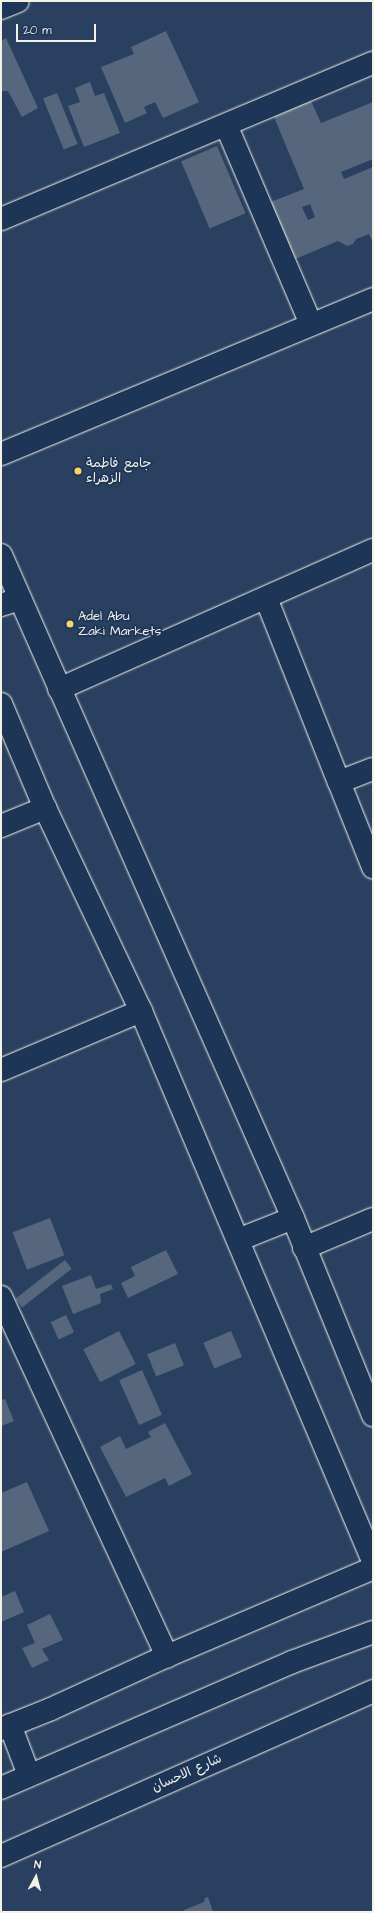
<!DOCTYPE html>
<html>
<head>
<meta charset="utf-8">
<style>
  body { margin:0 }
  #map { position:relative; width:374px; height:1913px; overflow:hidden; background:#2a4060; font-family:"Architects Daughter","Playpen Sans Arabic",sans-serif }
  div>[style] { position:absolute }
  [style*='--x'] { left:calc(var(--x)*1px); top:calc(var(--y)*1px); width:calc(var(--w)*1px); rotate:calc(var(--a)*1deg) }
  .building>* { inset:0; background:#56677d; transform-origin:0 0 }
  .roads { filter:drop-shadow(0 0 1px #f4f1e8) drop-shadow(0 0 1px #f4f1e8) }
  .street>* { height:22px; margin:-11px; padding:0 11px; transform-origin:11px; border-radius:11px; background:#1d3557 }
  .secondary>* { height:22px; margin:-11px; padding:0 11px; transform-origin:11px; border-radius:11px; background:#1d3557 }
  .dots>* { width:11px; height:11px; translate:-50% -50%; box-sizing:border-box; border:2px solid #1d3557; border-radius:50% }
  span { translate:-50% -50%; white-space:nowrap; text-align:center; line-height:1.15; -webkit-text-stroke:3.5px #1d3557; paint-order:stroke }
  .poi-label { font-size:13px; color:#f4f1e8 }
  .left { translate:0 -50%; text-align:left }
  .street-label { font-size:13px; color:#f4f1e8 }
  .frame { position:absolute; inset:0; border:2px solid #f4f1e8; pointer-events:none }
  .north { position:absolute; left:16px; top:1857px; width:40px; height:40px; -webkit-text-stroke:3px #1d3557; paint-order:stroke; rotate:7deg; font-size:11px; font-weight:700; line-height:16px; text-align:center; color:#f4f1e8 }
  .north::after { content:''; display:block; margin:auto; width:14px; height:18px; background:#f4f1e8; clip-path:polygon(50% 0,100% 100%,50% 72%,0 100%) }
  .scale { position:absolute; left:16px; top:24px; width:80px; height:18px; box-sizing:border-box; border:2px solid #f4f1e8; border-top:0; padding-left:5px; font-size:12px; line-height:14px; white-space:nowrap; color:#f4f1e8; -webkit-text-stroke:3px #1d3557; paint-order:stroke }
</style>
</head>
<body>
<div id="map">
  <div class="building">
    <div style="clip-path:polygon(166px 31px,199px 102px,163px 118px,155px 102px,144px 107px,147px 113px,125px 123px,101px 67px,134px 54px,131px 47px)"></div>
    <div style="clip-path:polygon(6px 38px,38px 108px,22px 117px,8px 91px,1px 91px,1px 41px)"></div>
    <div style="clip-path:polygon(90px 82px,95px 96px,104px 93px,120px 133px,84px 147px,68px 106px,80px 102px,75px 88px)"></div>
    <div style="left:57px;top:93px;width:55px;height:15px;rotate:68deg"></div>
    <div style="clip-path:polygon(evenodd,311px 101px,321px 123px,373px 102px,373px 159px,341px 172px,344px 179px,373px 167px,373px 243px,369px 234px,356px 239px,353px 244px,347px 246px,338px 241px,293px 260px,268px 203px,304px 189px,274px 117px,311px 101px,310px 204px,315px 217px,308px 220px,302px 207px,310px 204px)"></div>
    <div style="left:217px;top:146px;width:73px;height:39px;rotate:67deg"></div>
    <div style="left:50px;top:1218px;width:40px;height:40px;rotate:69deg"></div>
    <div style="clip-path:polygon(166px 1250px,178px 1274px,128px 1298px,121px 1283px,135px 1276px,131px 1267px)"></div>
    <div style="left:65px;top:1260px;width:11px;height:63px;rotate:52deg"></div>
    <div style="clip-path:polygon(91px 1275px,96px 1289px,111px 1284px,113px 1289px,100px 1294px,101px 1303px,73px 1314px,62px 1286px)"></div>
    <div style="left:66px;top:1315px;width:19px;height:17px;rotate:65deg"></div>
    <div style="left:119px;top:1331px;width:37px;height:40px;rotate:63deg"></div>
    <div style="left:231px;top:1331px;width:28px;height:30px;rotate:67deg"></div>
    <div style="left:175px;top:1343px;width:24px;height:30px;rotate:68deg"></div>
    <div style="left:142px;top:1370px;width:49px;height:25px;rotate:66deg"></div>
    <div style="clip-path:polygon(5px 1399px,14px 1421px,1px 1426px,1px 1400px)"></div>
    <div style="clip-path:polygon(165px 1423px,192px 1474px,169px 1486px,165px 1478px,126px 1497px,100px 1447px,120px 1436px,126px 1449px,151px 1437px,148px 1432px)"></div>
    <div style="clip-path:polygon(27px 1482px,49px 1531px,1px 1552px,1px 1493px)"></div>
    <div style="clip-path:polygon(15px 1591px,24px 1612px,1px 1622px,1px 1597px)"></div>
    <div style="clip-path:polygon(50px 1614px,63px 1640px,42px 1649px,49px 1660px,32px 1668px,22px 1648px,35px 1643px,27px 1625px)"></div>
    <div style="clip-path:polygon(208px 1897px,213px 1912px,185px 1912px,184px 1910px,204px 1902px,205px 1898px)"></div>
  </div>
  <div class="roads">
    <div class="street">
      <div style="--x:1;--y:8;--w:18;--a:-22"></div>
      <div style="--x:226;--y:125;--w:216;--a:66.9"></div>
      <div style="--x:1;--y:219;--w:403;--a:-22.8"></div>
      <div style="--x:1;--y:454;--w:403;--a:-22.6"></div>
      <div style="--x:1;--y:555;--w:724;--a:66.23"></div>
      <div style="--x:293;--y:1218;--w:213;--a:67.9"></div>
      <div style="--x:266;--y:598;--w:198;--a:68.4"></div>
      <div style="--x:339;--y:782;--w:36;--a:-21"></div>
      <div style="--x:1;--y:605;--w:20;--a:-18"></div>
      <div style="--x:59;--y:689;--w:343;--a:-23.9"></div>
      <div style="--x:1;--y:704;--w:113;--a:67.1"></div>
      <div style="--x:45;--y:808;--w:225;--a:64.7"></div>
      <div style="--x:141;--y:1011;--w:597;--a:67.13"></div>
      <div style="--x:339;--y:782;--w:92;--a:68.2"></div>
      <div style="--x:1;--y:826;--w:48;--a:-22.2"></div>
      <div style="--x:1;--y:1070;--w:152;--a:-22.9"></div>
      <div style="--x:238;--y:1240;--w:59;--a:-21.8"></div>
      <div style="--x:304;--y:1248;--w:75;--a:-22.8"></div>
      <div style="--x:1;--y:1297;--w:396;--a:65.2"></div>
      <div style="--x:1;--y:1729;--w:54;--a:-21.8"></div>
      <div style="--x:51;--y:1709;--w:128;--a:-24.6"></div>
      <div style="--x:167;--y:1656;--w:224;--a:-23.1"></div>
    </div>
    <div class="secondary">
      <div style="--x:10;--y:1725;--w:53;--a:69.2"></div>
      <div style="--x:1;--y:1788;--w:317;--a:-23.4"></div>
      <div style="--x:292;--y:1662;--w:86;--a:-20.3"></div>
      <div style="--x:1;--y:1856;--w:407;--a:-23.9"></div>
    </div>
  </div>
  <div class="dots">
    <div style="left:78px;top:471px;background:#ffd166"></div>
    <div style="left:70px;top:624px;background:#ffd166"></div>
  </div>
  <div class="poi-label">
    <span class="left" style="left:86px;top:471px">جامع فاطمة<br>الزهراء</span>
    <span class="left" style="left:78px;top:624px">Adel Abu<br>Zaki Markets</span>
  </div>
  <div class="street-label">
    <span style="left:187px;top:1773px;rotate:-24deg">شارع الاحسان</span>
  </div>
  <div class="frame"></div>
  <div class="north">N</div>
  <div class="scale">20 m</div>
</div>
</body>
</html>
